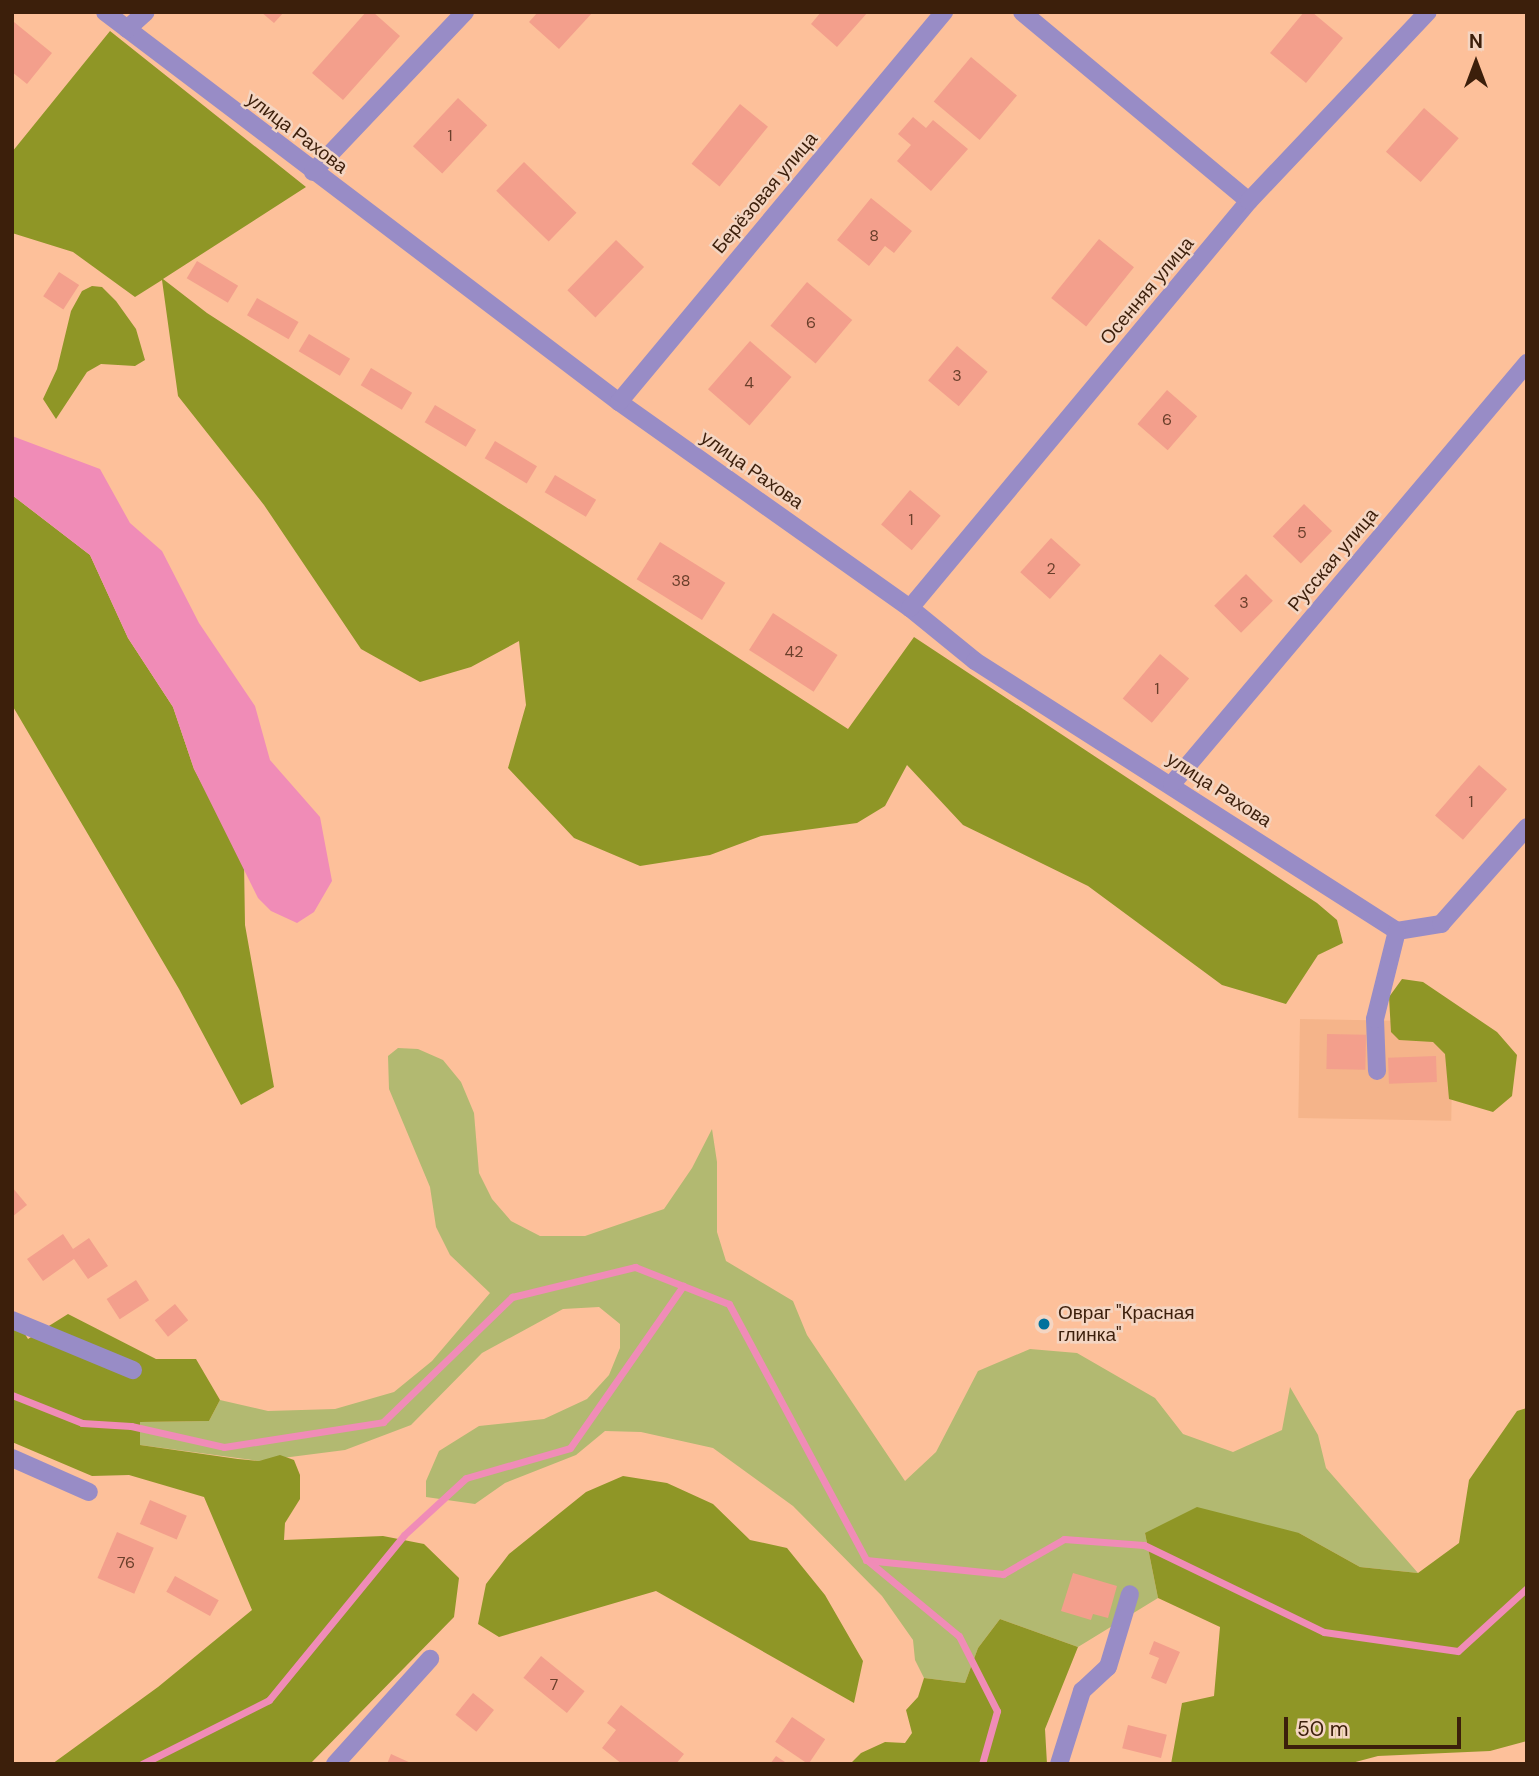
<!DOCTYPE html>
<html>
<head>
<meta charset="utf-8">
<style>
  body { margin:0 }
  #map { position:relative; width:1539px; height:1776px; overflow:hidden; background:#fdc09a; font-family:"DM Sans",sans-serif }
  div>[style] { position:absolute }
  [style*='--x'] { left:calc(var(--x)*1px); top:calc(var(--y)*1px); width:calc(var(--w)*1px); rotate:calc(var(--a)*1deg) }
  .built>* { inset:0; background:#f5b48a; transform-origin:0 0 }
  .green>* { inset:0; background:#b2b971 }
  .forest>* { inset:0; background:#8f9626 }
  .water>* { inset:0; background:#f08cb7 }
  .stream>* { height:7px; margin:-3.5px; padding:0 3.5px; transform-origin:3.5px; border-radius:3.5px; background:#f08cb7 }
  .building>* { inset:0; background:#f39f8c; transform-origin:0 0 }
  .minor>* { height:18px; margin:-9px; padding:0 9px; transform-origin:9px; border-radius:9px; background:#988cc6 }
  .dots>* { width:19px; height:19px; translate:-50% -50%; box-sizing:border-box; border:4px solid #f4d5c2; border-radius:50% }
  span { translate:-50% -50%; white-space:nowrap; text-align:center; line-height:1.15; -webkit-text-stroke:5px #f4d5c2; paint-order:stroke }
  .number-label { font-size:16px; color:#6a3f2b }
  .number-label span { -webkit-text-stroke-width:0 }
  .street-label { font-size:19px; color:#3c1f0b }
  .poi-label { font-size:19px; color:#3c1f0b }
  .left { translate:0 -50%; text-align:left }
  .frame { position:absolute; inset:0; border:14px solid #3c1f0b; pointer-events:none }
  .north { position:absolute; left:1441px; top:28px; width:70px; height:70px; -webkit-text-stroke:5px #f4d5c2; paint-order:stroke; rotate:0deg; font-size:19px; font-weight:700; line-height:28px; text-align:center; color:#3c1f0b }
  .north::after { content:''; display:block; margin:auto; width:24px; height:32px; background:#3c1f0b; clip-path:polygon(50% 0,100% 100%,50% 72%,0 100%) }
  .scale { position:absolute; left:1284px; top:1717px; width:177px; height:32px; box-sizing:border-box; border:4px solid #3c1f0b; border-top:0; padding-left:9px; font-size:21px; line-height:24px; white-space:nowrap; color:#3c1f0b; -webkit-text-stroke:5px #f4d5c2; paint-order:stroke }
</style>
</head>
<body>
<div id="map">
  <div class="built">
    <div style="left:1300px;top:1019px;width:153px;height:99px;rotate:1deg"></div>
  </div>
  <div class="green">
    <div style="clip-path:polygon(398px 1048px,418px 1049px,443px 1060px,461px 1082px,474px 1113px,479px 1173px,492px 1199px,511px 1221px,540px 1236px,585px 1236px,664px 1209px,692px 1168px,712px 1129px,717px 1162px,717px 1232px,726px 1261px,793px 1301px,807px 1335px,905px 1481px,936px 1452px,978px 1371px,1030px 1349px,1077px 1353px,1155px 1398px,1183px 1434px,1233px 1452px,1282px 1430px,1290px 1387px,1318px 1435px,1326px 1468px,1418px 1573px,1360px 1567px,1299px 1533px,1145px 1533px,1158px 1598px,1078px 1647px,1000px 1619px,978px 1648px,965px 1683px,924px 1678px,915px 1660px,913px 1640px,882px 1596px,793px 1506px,713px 1448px,641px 1432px,605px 1431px,576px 1455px,505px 1483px,475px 1504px,426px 1497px,426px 1481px,439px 1451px,479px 1426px,544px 1419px,587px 1399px,609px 1375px,620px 1348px,620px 1324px,599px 1307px,563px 1309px,482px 1353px,411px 1425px,345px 1450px,259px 1461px,140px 1445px,140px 1422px,209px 1421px,220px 1400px,268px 1411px,335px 1409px,394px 1392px,432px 1361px,490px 1293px,450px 1255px,436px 1227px,430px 1187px,389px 1089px,388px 1056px)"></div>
  </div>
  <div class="forest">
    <div style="clip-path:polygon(110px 31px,306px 187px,163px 279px,207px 313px,848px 729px,914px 637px,1317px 903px,1337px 920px,1343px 943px,1318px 955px,1286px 1004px,1222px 985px,1088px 886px,963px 825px,907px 765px,885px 806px,857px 823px,761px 836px,710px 855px,640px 866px,574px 838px,508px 768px,526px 705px,519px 641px,471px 667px,420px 682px,361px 649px,264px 505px,178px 396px,162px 280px,135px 297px,73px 252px,12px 233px,12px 152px)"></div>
    <div style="clip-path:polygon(92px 286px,102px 287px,116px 301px,136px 329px,145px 360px,135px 366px,101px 364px,87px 372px,56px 419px,43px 399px,57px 369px,71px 311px,82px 291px)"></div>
    <div style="clip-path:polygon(12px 495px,90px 555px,128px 638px,173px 707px,194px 769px,244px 862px,245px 925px,274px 1087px,241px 1105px,179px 989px,12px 705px)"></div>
    <div style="clip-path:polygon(1402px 979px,1423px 982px,1497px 1032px,1517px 1055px,1512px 1096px,1493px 1112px,1449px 1099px,1445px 1054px,1433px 1042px,1399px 1040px,1391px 1032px,1389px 997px)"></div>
    <div style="clip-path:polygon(12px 1313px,28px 1339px,68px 1314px,156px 1359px,196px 1359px,220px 1400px,209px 1421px,140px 1422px,140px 1445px,238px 1459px,259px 1461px,280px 1455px,294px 1460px,300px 1475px,300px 1499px,285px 1523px,284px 1540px,383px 1536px,424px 1544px,459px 1578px,454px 1617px,310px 1764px,52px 1764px,158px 1687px,252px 1610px,204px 1497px,129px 1475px,92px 1476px,12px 1442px)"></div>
    <div style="clip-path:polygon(1527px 1408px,1527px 1741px,1490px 1751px,1378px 1756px,1348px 1764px,1171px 1764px,1182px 1703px,1214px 1696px,1220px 1627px,1158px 1598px,1145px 1533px,1197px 1507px,1299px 1533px,1360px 1567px,1418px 1573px,1459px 1543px,1469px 1480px,1517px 1411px)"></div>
    <div style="clip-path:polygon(623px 1476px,667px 1483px,713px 1504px,750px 1540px,787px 1548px,825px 1595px,863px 1661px,854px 1703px,656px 1591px,499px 1637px,478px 1624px,486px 1584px,509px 1554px,586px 1492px)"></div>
    <div style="clip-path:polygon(1000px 1619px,1078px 1647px,1045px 1729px,1047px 1764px,850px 1764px,861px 1753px,885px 1742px,905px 1743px,912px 1733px,906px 1710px,918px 1697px,924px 1678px,965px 1683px,978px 1648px)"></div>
  </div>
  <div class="water">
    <div style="clip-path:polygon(12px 436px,100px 469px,130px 523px,162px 551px,199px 623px,255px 706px,270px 760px,320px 817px,332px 881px,314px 912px,297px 923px,271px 911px,258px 898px,194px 769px,173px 707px,128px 638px,90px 555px,12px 495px)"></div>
  </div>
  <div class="stream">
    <div style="--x:12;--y:1395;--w:75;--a:21.8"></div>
    <div style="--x:82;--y:1423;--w:49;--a:3.5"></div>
    <div style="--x:131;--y:1426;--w:95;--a:12.7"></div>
    <div style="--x:224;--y:1447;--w:161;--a:-8.9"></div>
    <div style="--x:383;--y:1422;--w:180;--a:-44.1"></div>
    <div style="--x:512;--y:1297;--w:127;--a:-13.7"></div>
    <div style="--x:635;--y:1267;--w:101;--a:21.5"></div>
    <div style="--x:729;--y:1304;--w:290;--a:61.8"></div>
    <div style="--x:866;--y:1560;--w:138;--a:5.8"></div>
    <div style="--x:1003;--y:1574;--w:70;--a:-29.8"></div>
    <div style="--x:1064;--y:1539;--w:80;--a:4.3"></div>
    <div style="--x:1144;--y:1545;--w:200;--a:25.8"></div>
    <div style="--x:1324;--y:1632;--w:135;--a:8.1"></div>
    <div style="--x:1458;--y:1651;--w:93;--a:-42.4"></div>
    <div style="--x:867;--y:1560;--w:119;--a:39.6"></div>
    <div style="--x:959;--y:1636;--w:84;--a:63.1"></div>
    <div style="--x:997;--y:1711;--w:55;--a:105.8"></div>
    <div style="--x:142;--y:1764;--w:142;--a:-26.7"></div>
    <div style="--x:269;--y:1700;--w:213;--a:-50.7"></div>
    <div style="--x:404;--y:1535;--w:84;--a:-42.6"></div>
    <div style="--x:466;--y:1478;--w:108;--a:-16.1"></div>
    <div style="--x:570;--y:1448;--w:198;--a:-55.1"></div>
  </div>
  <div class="building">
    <div style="clip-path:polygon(261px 12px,284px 12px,274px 23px)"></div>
    <div style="clip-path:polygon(366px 12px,373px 12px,400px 36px,343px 100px,312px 73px)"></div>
    <div style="clip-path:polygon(538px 12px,593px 12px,559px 49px,529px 22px)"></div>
    <div style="clip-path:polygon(821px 12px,868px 12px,837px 47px,811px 24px)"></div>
    <div style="clip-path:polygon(1304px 12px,1312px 12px,1343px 38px,1306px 83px,1270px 53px)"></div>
    <div style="clip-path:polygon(14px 22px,52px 53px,27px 84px,12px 72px)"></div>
    <div style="left:971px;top:57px;width:60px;height:58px;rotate:40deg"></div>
    <div style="left:458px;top:98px;width:40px;height:66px;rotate:43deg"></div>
    <div style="left:740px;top:104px;width:36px;height:77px;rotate:39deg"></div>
    <div style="left:1424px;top:108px;width:46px;height:58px;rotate:41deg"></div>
    <div style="clip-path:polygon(913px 117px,926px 128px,933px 120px,968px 149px,931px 191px,897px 161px,911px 145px,898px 134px)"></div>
    <div style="left:524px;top:162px;width:73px;height:40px;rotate:44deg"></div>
    <div style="clip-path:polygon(871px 198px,912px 231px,894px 253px,885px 246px,869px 266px,837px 240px)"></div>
    <div style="left:1099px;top:239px;width:45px;height:76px;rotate:39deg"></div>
    <div style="left:616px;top:240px;width:39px;height:70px;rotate:44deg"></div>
    <div style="left:197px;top:261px;width:48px;height:20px;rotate:31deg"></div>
    <div style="left:59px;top:272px;width:24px;height:29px;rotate:33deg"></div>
    <div style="left:807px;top:282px;width:59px;height:57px;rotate:40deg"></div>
    <div style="left:257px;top:298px;width:48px;height:20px;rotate:30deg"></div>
    <div style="left:309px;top:334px;width:48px;height:20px;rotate:31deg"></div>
    <div style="left:750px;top:341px;width:55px;height:64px;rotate:41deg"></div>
    <div style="left:957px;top:346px;width:40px;height:45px;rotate:40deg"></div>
    <div style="left:371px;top:368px;width:48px;height:20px;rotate:31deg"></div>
    <div style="left:1167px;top:390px;width:40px;height:45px;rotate:41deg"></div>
    <div style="left:435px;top:405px;width:48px;height:20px;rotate:31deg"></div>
    <div style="left:495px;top:441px;width:49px;height:20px;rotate:31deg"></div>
    <div style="left:555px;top:475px;width:48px;height:20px;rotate:31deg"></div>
    <div style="left:910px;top:490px;width:40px;height:45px;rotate:40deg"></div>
    <div style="left:1304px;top:504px;width:39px;height:45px;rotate:44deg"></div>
    <div style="left:1051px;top:538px;width:40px;height:46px;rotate:42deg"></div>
    <div style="left:660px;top:542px;width:77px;height:44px;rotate:32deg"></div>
    <div style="left:1246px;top:574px;width:38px;height:45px;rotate:45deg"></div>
    <div style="left:773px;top:613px;width:77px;height:44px;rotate:33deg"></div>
    <div style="left:1160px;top:654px;width:38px;height:58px;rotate:40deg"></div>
    <div style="left:1479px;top:765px;width:37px;height:67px;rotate:41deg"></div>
    <div style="left:1327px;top:1034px;width:39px;height:35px;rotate:1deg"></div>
    <div style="left:1436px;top:1056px;width:26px;height:48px;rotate:88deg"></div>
    <div style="clip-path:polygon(12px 1187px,27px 1205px,12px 1217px)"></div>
    <div style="clip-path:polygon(63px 1234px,73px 1249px,89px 1238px,108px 1266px,88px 1279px,74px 1259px,43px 1281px,27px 1259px)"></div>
    <div style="left:136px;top:1280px;width:24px;height:35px;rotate:57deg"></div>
    <div style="left:175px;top:1304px;width:21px;height:26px;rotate:51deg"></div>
    <div style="left:150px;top:1500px;width:40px;height:26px;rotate:23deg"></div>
    <div style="left:117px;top:1532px;width:40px;height:50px;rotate:23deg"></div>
    <div style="clip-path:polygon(1073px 1573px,1117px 1586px,1108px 1618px,1093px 1614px,1091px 1620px,1061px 1611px)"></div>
    <div style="left:175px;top:1576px;width:50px;height:18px;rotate:29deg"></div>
    <div style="clip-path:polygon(1154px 1641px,1180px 1652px,1166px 1684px,1151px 1678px,1159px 1658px,1149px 1654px)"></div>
    <div style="left:541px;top:1656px;width:56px;height:28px;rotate:39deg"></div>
    <div style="left:473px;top:1693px;width:27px;height:28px;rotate:39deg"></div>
    <div style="clip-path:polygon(621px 1705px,684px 1754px,676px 1764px,622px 1764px,602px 1748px,616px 1730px,607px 1723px)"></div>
    <div style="left:792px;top:1717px;width:40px;height:30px;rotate:34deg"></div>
    <div style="left:1128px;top:1725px;width:40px;height:24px;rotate:14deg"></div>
    <div style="clip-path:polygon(391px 1754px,413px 1764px,387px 1764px)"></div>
    <div style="clip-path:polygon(776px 1756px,788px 1764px,770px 1764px)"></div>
  </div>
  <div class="minor">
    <div style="--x:105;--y:12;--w:645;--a:37.19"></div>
    <div style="--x:619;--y:402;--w:357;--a:35.3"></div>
    <div style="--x:910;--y:608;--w:84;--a:39.2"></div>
    <div style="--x:975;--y:661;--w:501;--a:32.61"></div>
    <div style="--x:1022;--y:12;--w:295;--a:39.8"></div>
    <div style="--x:127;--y:29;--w:25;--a:-42"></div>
    <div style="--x:313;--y:172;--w:221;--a:-46.5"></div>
    <div style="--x:619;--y:402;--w:508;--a:-50.19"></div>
    <div style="--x:910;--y:608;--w:530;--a:-50.21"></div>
    <div style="--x:1249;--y:201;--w:260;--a:-46.6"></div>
    <div style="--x:1172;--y:784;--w:551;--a:-49.86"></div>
    <div style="--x:1397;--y:931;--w:45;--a:-9"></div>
    <div style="--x:1441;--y:924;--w:130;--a:-48.4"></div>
    <div style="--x:1377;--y:1071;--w:52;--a:-92.2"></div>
    <div style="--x:1375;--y:1019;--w:91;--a:-76"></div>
    <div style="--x:12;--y:1320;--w:131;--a:22.5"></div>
    <div style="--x:12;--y:1458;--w:84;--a:23.8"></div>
    <div style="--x:335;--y:1764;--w:142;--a:-47.9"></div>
    <div style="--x:1059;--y:1764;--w:77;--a:-72.5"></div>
    <div style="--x:1082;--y:1691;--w:35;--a:-43"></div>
    <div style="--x:1108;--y:1667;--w:76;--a:-73.2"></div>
  </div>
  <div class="dots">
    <div style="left:1044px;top:1324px;background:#00729d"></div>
  </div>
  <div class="number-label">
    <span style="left:450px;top:136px">1</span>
    <span style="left:874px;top:236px">8</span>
    <span style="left:811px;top:323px">6</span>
    <span style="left:957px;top:376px">3</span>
    <span style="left:749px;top:383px">4</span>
    <span style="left:1167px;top:420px">6</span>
    <span style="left:911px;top:520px">1</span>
    <span style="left:1302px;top:533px">5</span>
    <span style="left:1051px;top:569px">2</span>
    <span style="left:681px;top:581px">38</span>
    <span style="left:1244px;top:603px">3</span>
    <span style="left:794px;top:652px">42</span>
    <span style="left:1157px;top:689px">1</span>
    <span style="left:1471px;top:802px">1</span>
    <span style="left:126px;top:1563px">76</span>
    <span style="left:554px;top:1685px">7</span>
  </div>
  <div class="street-label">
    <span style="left:297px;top:133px;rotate:37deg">улица Рахова</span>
    <span style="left:765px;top:193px;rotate:-50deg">Берёзовая улица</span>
    <span style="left:1147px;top:291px;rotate:-50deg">Осенняя улица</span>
    <span style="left:752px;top:470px;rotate:35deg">улица Рахова</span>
    <span style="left:1333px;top:560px;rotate:-50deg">Русская улица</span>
    <span style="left:1219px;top:790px;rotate:33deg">улица Рахова</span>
  </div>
  <div class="poi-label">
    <span class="left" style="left:1058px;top:1324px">Овраг "Красная<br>глинка"</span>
  </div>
  <div class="frame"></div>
  <div class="north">N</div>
  <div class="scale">50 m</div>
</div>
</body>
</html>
